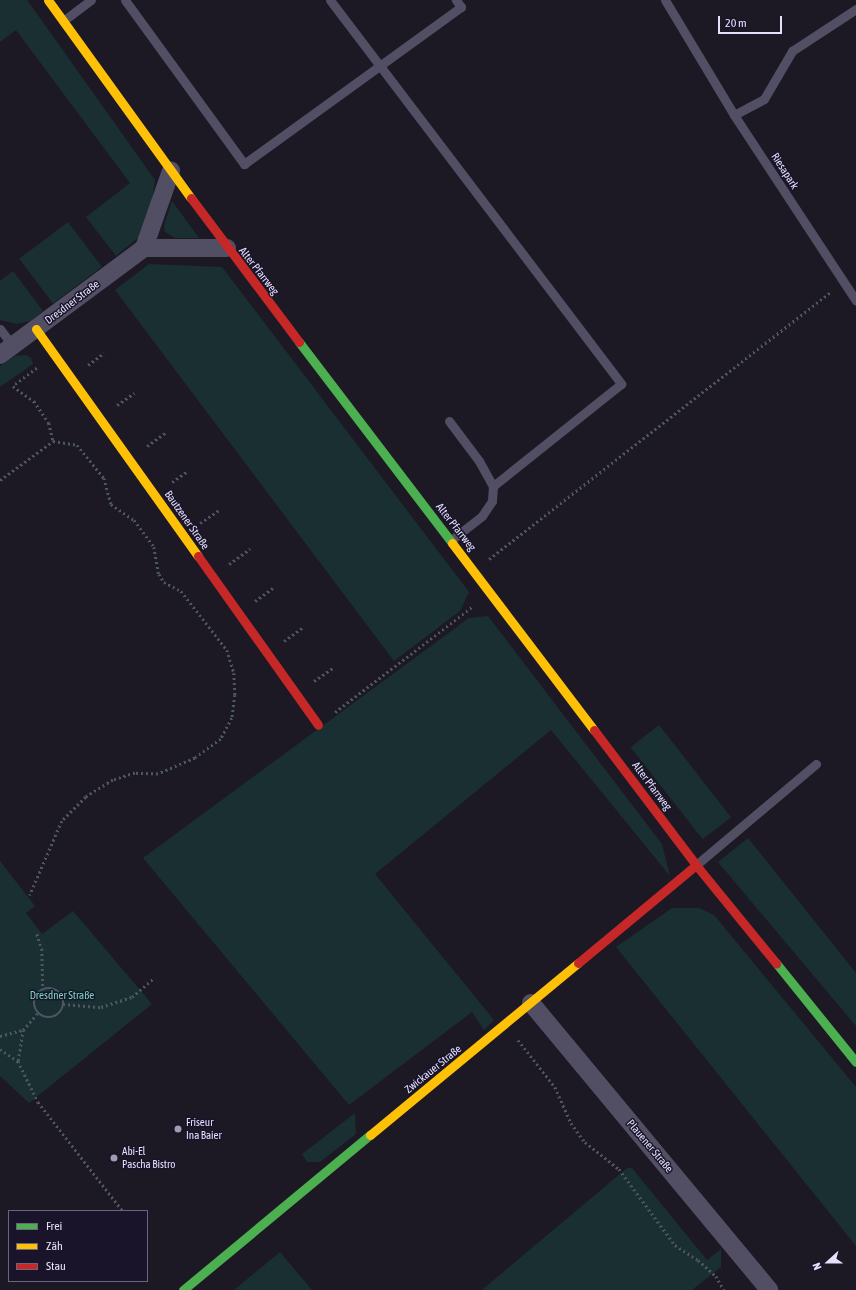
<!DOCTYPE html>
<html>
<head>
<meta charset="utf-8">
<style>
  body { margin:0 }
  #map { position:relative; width:856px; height:1290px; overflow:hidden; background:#1c1925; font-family:"Asap Condensed",sans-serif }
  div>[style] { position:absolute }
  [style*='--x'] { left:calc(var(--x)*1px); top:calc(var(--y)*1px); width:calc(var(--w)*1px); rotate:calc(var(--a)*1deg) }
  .green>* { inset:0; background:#192f32; transform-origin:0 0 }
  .path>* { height:2.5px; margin-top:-1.25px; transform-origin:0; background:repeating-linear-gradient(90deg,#4d5764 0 2px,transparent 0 5px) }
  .path>.ring { margin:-1.25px; padding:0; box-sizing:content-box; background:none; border:2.5px solid #4d5764; border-radius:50% }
  .lane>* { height:9px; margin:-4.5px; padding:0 4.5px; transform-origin:4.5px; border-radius:4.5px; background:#524f65 }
  .street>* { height:18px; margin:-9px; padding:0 9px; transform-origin:9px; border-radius:9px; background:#524f65 }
  .fast>* { height:9px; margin:-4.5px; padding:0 4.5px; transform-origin:4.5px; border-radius:4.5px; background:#4caf50 }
  .slow>* { height:9px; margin:-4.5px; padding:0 4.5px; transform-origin:4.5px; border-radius:4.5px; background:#ffc107 }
  .jam>* { height:9px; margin:-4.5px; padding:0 4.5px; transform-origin:4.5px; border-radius:4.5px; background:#c62828 }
  .dots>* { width:11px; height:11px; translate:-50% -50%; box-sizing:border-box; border:2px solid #19142a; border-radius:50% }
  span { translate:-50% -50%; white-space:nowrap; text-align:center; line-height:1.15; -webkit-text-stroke:3px #19142a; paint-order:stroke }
  .street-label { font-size:11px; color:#e5e1fc }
  .park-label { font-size:11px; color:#73d6c2 }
  .poi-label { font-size:11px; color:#e5e1fc }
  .left { translate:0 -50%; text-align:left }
  .legend { position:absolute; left:8px; top:1210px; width:140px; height:72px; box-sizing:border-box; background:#19142a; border:1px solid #6b667e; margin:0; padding:5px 7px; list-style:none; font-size:12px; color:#e5e1fc }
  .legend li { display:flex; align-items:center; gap:8px; height:20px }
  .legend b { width:20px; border:1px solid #6b667e }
  .north { position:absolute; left:808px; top:1242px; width:40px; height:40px; -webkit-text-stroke:3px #19142a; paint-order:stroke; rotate:249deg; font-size:11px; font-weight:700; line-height:16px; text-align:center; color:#e5e1fc }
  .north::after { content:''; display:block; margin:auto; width:14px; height:18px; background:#e5e1fc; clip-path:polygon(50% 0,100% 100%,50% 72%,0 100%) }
  .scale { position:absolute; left:718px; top:16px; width:64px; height:18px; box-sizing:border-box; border:2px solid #e5e1fc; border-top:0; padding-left:5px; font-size:12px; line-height:14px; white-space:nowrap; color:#e5e1fc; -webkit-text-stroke:3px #19142a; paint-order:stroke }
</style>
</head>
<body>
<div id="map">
  <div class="green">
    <div style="clip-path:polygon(0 0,27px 0,30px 4px,155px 180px,151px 207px,140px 236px,116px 256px,86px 217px,130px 183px,16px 30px,0 42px)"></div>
    <div style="clip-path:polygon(172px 201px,199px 238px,175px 238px,165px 232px,164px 225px)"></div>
    <div style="left:68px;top:222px;width:56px;height:61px;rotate:53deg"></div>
    <div style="clip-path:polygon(149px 264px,222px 267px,469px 592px,460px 611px,394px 661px,115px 290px)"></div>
    <div style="clip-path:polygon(13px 271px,43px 311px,30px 321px,17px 324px,0 320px,0 281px)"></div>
    <div style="clip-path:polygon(26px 355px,31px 358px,33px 364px,0 387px,0 366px,15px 356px)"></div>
    <div style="clip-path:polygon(488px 616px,662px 844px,670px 876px,551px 730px,375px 874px,494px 1020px,484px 1030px,472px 1012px,349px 1105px,143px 858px,469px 618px)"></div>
    <div style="left:659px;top:725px;width:117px;height:36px;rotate:52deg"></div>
    <div style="clip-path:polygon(748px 838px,856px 973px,856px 1026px,718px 862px)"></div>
    <div style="clip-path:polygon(0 861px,35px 906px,26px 913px,42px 934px,73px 911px,152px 1004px,29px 1103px,0 1076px)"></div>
    <div style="clip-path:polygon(672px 908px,699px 908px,714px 915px,856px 1087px,856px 1246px,616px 947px)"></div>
    <div style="clip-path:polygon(355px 1113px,356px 1134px,320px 1162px,307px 1162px,302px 1154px)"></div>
    <div style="clip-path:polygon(627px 1168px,632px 1168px,707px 1260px,721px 1249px,721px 1267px,692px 1290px,482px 1290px)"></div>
    <div style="clip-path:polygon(280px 1252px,312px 1290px,234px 1290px)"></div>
  </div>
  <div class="path">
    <div style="--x:88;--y:365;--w:20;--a:-37"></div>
    <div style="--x:37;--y:368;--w:30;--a:143"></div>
    <div style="--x:13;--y:386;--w:26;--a:36"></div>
    <div style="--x:34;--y:401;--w:27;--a:56"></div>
    <div style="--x:49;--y:423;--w:18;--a:77"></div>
    <div style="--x:117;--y:405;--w:21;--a:-35"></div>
    <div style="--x:147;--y:446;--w:24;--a:-36"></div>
    <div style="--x:0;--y:480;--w:66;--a:-36.3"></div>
    <div style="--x:53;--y:441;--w:24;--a:9"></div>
    <div style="--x:77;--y:445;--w:43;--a:50.7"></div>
    <div style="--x:104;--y:478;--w:27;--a:75"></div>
    <div style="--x:111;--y:504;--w:28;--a:35"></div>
    <div style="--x:134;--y:520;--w:34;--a:53"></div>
    <div style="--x:154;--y:547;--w:27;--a:80"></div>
    <div style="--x:159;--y:574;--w:9;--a:58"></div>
    <div style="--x:164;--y:582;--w:19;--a:28"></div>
    <div style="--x:181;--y:591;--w:75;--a:52.1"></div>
    <div style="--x:227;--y:650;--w:24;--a:73"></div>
    <div style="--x:234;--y:673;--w:22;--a:87"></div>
    <div style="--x:235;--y:695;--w:23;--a:97"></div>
    <div style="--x:232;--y:718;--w:24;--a:118"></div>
    <div style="--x:221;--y:739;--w:32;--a:144"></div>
    <div style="--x:195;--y:758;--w:40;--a:156.6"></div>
    <div style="--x:158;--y:774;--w:23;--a:-178"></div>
    <div style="--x:135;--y:773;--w:23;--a:162"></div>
    <div style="--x:113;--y:780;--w:32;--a:148"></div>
    <div style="--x:86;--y:797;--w:34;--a:135"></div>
    <div style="--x:62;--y:821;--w:81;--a:113.4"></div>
    <div style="--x:172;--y:482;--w:19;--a:-35"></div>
    <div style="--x:200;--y:523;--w:23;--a:-34"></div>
    <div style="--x:489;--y:559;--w:435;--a:-38"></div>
    <div style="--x:229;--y:564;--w:26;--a:-36"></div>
    <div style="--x:255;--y:601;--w:22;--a:-36"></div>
    <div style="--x:284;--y:641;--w:24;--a:-36"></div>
    <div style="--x:314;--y:681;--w:24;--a:-35"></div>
    <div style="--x:335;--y:712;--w:173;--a:-37.5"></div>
    <div style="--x:37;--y:934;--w:16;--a:72"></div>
    <div style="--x:42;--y:949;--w:41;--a:88.6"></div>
    <div class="ring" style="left:34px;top:988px;width:27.5px;height:27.5px"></div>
    <div style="--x:63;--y:1004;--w:38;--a:5"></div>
    <div style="--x:101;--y:1007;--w:33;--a:-18"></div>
    <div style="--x:132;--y:997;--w:29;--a:-41"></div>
    <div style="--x:0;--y:1036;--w:24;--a:-15"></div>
    <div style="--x:518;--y:1040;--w:60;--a:51.8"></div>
    <div style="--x:555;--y:1087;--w:39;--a:66"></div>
    <div style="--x:571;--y:1123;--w:24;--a:54"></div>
    <div style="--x:585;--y:1142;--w:43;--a:38.5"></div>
    <div style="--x:619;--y:1169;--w:94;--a:53.6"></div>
    <div style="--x:675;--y:1245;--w:27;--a:33"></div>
    <div style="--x:698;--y:1260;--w:24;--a:42"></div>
    <div style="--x:716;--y:1276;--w:16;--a:60"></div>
    <div style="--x:0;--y:1049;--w:22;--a:34"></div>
    <div style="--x:18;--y:1061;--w:46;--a:64"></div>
    <div style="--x:38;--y:1102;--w:138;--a:52.1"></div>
    <div style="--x:18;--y:1061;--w:31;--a:-81"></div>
    <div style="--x:23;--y:1030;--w:23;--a:-49"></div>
  </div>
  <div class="lane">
    <div style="--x:125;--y:0;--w:203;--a:54"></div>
    <div style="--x:244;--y:164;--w:268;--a:-35.9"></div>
    <div style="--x:461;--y:7;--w:9;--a:-126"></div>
    <div style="--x:330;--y:0;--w:482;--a:52.8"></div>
    <div style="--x:621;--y:384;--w:164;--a:141.4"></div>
    <div style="--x:665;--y:0;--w:134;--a:59"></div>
    <div style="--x:734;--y:115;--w:222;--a:56.7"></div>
    <div style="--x:63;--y:21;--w:35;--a:-37"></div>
    <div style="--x:734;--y:115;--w:34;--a:-28"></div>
    <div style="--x:764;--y:99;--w:56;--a:-59.7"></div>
    <div style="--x:792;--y:51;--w:77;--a:-33.3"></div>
    <div style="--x:0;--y:329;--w:21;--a:53"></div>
    <div style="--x:449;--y:421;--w:50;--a:53.1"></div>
    <div style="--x:479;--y:461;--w:29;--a:61"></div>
    <div style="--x:493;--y:486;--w:15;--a:94"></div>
    <div style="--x:492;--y:501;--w:18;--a:124"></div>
    <div style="--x:482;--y:516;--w:39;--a:142"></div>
    <div style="--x:696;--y:865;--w:157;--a:-40.1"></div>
  </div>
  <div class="street">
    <div style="--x:144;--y:248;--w:83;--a:0"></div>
    <div style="--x:0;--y:355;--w:179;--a:-36.6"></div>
    <div style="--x:144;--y:248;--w:82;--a:-70.7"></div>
    <div style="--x:531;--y:1003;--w:373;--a:50.3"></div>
  </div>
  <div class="fast">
    <div style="--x:299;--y:342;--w:253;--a:52.7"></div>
    <div style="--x:776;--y:963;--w:127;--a:51.1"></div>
    <div style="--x:183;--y:1290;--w:243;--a:-39.7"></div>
  </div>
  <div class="slow">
    <div style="--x:48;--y:0;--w:244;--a:54.2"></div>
    <div style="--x:36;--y:329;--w:279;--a:54.5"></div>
    <div style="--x:452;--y:543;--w:235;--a:52.8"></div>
    <div style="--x:370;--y:1135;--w:270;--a:-39.6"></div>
  </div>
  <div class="jam">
    <div style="--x:191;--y:198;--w:180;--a:53.1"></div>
    <div style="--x:198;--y:556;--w:207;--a:54.6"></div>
    <div style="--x:594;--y:730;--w:169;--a:52.9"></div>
    <div style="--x:696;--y:865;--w:127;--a:50.8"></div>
    <div style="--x:578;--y:963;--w:153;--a:-39.7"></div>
  </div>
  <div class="dots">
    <div style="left:178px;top:1129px;background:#9f9bb1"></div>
    <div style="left:114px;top:1158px;background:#9f9bb1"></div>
  </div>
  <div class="street-label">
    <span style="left:785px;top:171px;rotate:57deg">Riesapark</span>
    <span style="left:259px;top:271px;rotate:52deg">Alter Pfarrweg</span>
    <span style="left:72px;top:302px;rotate:-37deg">Dresdner Straße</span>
    <span style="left:187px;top:520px;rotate:55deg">Bautzener Straße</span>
    <span style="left:456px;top:527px;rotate:52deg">Alter Pfarrweg</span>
    <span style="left:652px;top:786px;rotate:53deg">Alter Pfarrweg</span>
    <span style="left:433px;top:1069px;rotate:-39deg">Zwickauer Straße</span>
    <span style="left:650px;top:1146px;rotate:50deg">Plauener Straße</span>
  </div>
  <div class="park-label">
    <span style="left:62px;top:995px">Dresdner Straße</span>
  </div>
  <div class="poi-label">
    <span class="left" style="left:186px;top:1129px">Friseur<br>Ina Baier</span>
    <span class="left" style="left:122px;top:1158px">Abi-El<br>Pascha Bistro</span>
  </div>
  <ul class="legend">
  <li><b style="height:5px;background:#4caf50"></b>Frei</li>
  <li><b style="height:5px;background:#ffc107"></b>Zäh</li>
  <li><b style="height:5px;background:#c62828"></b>Stau</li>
  </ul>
  <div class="north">N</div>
  <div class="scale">20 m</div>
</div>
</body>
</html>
